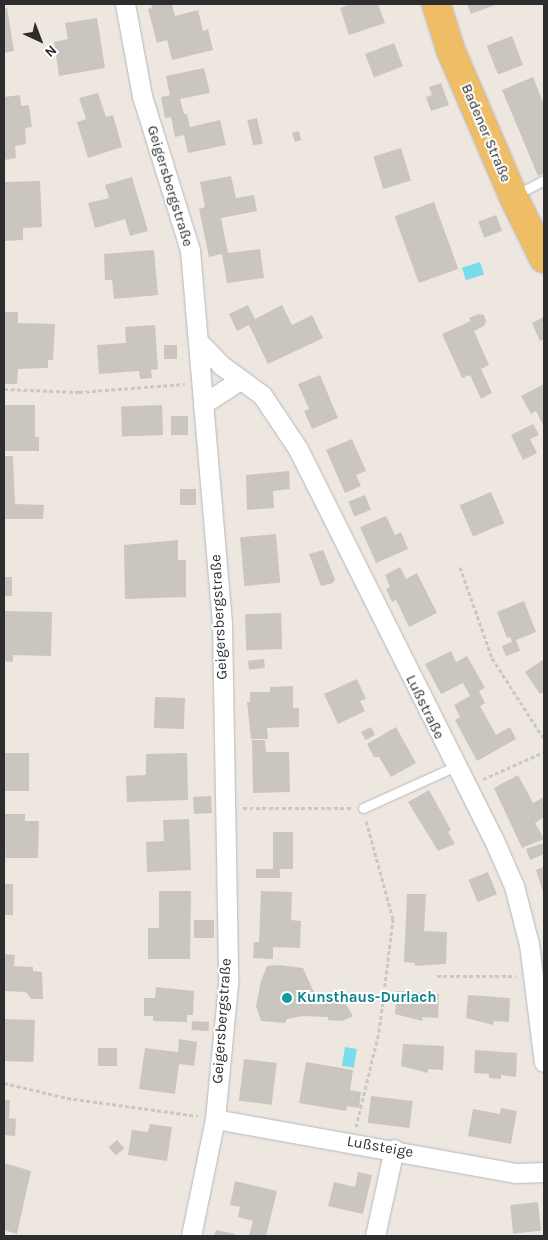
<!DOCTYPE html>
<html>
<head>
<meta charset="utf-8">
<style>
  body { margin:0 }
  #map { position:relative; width:548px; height:1240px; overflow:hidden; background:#eee7e0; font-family:Karla,sans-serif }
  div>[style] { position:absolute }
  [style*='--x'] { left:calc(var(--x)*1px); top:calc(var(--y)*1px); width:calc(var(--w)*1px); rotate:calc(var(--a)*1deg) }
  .water>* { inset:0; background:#77dded; transform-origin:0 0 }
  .building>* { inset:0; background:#cac5bf; transform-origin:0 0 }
  .path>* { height:3px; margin-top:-1.5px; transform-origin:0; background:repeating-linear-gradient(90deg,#c8c8c8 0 4px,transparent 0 6.5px) }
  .roads { filter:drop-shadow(0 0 1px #b4b8c0) drop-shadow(0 0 1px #b4b8c0) }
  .lane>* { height:9px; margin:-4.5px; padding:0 4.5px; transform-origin:4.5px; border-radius:4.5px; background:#fff }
  .street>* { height:19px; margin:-9.5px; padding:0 9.5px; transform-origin:9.5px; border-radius:9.5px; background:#fff }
  .primary>* { height:28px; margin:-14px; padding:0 14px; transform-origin:14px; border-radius:14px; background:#efbd65 }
  .dots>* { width:14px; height:14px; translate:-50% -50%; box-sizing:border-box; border:2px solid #fff; border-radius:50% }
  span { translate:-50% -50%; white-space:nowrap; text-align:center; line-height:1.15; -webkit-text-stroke:4px #fff; paint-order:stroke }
  .street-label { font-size:15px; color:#2d2d2d }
  .culture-label { font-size:15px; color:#0d838f; font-weight:700 }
  .left { translate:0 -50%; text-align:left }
  .frame { position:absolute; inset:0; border:5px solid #2d2d2d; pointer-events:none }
  .north { position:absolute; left:15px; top:15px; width:50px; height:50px; -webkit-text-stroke:4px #fff; paint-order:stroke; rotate:137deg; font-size:14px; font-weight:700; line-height:20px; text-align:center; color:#2d2d2d }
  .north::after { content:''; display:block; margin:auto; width:18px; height:22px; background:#2d2d2d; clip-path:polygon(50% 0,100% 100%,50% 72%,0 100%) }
</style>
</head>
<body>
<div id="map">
  <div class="water">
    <div style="left:480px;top:262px;width:13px;height:19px;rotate:72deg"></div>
    <div style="left:345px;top:1047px;width:12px;height:19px;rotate:9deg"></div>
  </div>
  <div class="building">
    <div style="clip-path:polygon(151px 4px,172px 4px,175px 16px,198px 10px,203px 31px,208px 29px,213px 50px,172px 60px,167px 40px,157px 43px,148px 9px,152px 8px)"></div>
    <div style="clip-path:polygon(351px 4px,378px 4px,385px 23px,349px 35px,340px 8px)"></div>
    <div style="clip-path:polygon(467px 4px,498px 4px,471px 14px)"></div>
    <div style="clip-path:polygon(7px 8px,14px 51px,4px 53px,4px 9px)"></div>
    <div style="clip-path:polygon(97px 18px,105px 68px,59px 76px,54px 42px,68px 39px,65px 23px)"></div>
    <div style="left:512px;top:36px;width:31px;height:27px;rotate:69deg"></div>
    <div style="left:394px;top:43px;width:25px;height:31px;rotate:69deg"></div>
    <div style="clip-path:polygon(204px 68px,210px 93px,180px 99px,184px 114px,187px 114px,190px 127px,220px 120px,226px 145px,188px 153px,184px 135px,175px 137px,171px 117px,165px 118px,161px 97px,170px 95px,166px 76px)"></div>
    <div style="clip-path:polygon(533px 77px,544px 105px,544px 173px,538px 176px,502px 90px)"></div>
    <div style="clip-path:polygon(441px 83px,449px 105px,431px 111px,426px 97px,432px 95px,429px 87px)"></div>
    <div style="clip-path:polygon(98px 93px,106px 117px,113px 115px,122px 147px,88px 158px,77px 122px,86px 119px,79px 98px)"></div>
    <div style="clip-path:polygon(20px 95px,21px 106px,29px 105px,32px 127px,25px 128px,26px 144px,15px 146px,16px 158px,4px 160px,4px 97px)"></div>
    <div style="left:257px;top:118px;width:26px;height:10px;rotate:77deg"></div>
    <div style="clip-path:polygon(299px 131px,301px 140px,295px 142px,292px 133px)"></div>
    <div style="left:401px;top:148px;width:34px;height:29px;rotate:73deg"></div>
    <div style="clip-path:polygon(231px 176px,236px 198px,254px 195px,257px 211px,221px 218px,228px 253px,260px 249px,264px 278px,227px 283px,222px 254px,209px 257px,199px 209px,205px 207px,200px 182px)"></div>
    <div style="clip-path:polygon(132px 177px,148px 231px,130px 236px,125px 219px,95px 228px,88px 203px,109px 198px,105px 185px)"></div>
    <div style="clip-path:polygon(40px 181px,42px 227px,23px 228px,23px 240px,4px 241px,4px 182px)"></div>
    <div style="left:434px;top:202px;width:71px;height:42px;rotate:70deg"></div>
    <div style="left:496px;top:215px;width:17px;height:19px;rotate:69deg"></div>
    <div style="clip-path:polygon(154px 250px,158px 295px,114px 299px,112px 280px,105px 280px,104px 254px)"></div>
    <div style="clip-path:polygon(248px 305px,255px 319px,282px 305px,292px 325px,312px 315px,323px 338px,268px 364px,249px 325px,237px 331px,229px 314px)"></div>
    <div style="clip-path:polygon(4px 312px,18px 312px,18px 323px,55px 324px,53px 360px,48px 360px,48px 368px,18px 369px,17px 384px,4px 384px)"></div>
    <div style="clip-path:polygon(479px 314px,484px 315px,486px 321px,484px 326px,474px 331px,489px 365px,481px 369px,492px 393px,481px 399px,470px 375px,462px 378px,442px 334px,471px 321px,469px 318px)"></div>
    <div style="clip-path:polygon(544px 317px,544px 339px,540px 341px,532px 323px)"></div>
    <div style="clip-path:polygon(155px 325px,158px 369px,151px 370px,152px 378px,140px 379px,139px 371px,99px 374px,97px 345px,126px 343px,125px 327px)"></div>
    <div style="left:164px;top:345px;width:13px;height:14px"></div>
    <div style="clip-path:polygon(320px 375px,338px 418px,312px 429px,304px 411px,309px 409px,298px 384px)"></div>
    <div style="clip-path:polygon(544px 384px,544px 427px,536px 411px,531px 414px,521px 396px)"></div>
    <div style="clip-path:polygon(4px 405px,35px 405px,35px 437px,39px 437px,39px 451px,4px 451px)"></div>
    <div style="left:162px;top:405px;width:30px;height:41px;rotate:88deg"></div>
    <div style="left:171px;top:416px;width:17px;height:19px"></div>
    <div style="clip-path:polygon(533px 424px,539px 435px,530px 439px,537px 453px,523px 460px,511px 435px)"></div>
    <div style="clip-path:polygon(352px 439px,366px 471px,356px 475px,361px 486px,345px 493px,326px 450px)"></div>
    <div style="clip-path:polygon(4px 456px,13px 456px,15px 504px,44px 505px,43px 519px,4px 519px)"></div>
    <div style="clip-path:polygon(289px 471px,290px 489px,273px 491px,274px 508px,247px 510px,246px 475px)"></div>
    <div style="left:180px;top:489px;width:16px;height:16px"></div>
    <div style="left:491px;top:492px;width:34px;height:34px;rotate:67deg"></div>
    <div style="left:365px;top:495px;width:16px;height:18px;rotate:68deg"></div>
    <div style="clip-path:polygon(386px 516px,395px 535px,401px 532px,408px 549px,376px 563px,360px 527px)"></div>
    <div style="left:276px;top:534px;width:49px;height:36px;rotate:85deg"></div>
    <div style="clip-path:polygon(178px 540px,178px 560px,186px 560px,186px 597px,125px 599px,124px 545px)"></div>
    <div style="clip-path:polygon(323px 550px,335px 579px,333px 583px,321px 586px,309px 554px)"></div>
    <div style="clip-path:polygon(400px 567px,406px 579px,417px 573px,437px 613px,409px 627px,396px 600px,392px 602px,386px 589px,390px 587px,385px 575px)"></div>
    <div style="left:4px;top:577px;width:8px;height:19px"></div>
    <div style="clip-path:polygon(524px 601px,536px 632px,516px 640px,520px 651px,506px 656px,502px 646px,512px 642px,510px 637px,507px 638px,497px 612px)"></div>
    <div style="clip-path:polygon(4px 611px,52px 612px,51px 656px,13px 655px,13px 662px,4px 661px)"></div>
    <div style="left:281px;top:613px;width:36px;height:36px;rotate:88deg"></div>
    <div style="clip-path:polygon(451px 651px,456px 662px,467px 656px,485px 688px,479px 691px,485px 703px,480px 706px,496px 735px,510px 727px,516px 739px,477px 761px,455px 720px,460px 717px,454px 705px,470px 696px,463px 683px,441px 694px,425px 664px)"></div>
    <div style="left:264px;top:659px;width:9px;height:16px;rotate:84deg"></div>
    <div style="clip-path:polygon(544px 659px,544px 692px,540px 694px,525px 672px)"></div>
    <div style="clip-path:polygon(357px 679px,366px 699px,360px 701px,365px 711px,338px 724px,324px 694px)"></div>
    <div style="clip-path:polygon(293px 686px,293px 708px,299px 708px,299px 727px,267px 728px,268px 739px,251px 739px,247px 702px,250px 702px,250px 692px,270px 692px,270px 687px)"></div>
    <div style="left:155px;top:697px;width:30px;height:31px;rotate:2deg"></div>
    <div style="left:371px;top:727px;width:9px;height:11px;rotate:63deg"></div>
    <div style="clip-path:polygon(396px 727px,416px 763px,391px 777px,379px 757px,374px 757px,367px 744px)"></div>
    <div style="clip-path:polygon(252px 740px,265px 740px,266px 752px,289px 752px,290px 792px,253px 793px)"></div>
    <div style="left:4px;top:753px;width:25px;height:38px"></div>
    <div style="clip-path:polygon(187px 753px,188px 800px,127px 802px,126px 776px,146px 775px,146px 754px)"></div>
    <div style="clip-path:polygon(518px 775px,533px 803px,544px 797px,544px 817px,535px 823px,544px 839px,522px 848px,494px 788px)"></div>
    <div style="clip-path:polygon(429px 790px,451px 830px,448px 832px,455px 844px,438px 851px,408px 802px)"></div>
    <div style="left:211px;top:796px;width:17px;height:18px;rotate:87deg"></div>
    <div style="clip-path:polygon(4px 814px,25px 814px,25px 821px,39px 821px,38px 858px,6px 858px,6px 872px)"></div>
    <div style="clip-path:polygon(189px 819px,191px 870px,147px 872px,146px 842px,164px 841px,163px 820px)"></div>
    <div style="clip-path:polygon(273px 832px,293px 832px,293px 869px,280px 869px,280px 878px,256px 878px,256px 869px,273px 869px)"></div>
    <div style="clip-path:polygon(544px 843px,544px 854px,530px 860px,526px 849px)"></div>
    <div style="clip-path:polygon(544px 867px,544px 895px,536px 870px)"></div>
    <div style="left:488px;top:872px;width:24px;height:21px;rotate:68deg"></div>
    <div style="left:4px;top:884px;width:9px;height:31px"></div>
    <div style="clip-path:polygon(159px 891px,191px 891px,190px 959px,148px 959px,148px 928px,159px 928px)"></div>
    <div style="clip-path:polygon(261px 891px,292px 892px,291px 920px,301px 921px,300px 948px,273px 947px,273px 959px,253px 958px,254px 942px,259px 942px)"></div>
    <div style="clip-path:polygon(407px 894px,426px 894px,424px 931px,447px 932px,446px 964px,415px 966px,415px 963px,404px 962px)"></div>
    <div style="left:194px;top:920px;width:20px;height:18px"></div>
    <div style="clip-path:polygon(4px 954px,15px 955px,14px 966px,33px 967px,33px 971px,42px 972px,43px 999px,31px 999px,26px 992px,4px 991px)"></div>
    <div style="clip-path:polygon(279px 965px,303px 968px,316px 997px,337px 990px,353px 1016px,342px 1021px,328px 1020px,328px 1017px,303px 1016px,287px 1019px,285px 1023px,261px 1021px,256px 1006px,261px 981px,267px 966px)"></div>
    <div style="clip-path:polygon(156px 987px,194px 991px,193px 1015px,187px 1015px,187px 1022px,153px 1021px,153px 1016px,144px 1016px,144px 998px,155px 998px)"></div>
    <div style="clip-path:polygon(397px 991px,439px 994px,438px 1018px,423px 1017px,422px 1021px,395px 1014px)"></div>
    <div style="clip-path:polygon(468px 995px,510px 998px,509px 1022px,494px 1021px,493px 1025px,466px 1018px)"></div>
    <div style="left:4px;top:1019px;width:31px;height:42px;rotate:2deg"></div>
    <div style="left:192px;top:1021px;width:17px;height:9px;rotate:3deg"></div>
    <div style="clip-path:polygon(179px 1039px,197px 1042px,194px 1066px,179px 1064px,175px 1094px,139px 1089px,145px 1048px,178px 1052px)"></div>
    <div style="clip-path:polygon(403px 1044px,444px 1046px,443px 1070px,428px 1069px,428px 1073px,401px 1066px)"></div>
    <div style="left:98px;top:1048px;width:19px;height:18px"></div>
    <div style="clip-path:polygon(475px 1050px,517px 1053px,516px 1077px,501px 1075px,501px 1079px,489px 1078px,489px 1074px,474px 1073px)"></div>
    <div style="left:244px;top:1059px;width:33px;height:42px;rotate:7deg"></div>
    <div style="clip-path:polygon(306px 1062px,353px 1070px,350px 1090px,361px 1092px,359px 1108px,347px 1106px,346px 1111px,299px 1103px)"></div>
    <div style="left:371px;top:1096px;width:42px;height:27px;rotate:7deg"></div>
    <div style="clip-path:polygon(4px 1100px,10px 1100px,9px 1118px,16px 1119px,15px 1136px,4px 1135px)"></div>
    <div style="clip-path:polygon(501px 1108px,517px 1111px,511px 1144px,468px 1136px,473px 1109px,500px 1114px)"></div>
    <div style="clip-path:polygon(150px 1124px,172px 1127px,167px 1161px,128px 1155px,132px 1130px,148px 1132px)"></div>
    <div style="left:117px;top:1140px;width:11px;height:11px;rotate:49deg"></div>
    <div style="clip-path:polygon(4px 1163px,31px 1171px,17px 1234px,4px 1230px)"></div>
    <div style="clip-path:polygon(358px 1172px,372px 1175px,363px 1214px,328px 1206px,334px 1182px,355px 1187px)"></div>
    <div style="clip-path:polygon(235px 1181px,277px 1191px,266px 1236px,249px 1236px,253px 1221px,238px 1217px,240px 1207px,230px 1205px)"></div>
    <div style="left:538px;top:1202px;width:29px;height:28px;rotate:84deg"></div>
    <div style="clip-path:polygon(216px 1230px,235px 1234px,234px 1236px,214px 1236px)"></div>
  </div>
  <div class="path">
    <div style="--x:4;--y:389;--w:75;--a:2.3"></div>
    <div style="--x:79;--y:392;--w:106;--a:-4.3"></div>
    <div style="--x:460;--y:567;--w:96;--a:70.6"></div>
    <div style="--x:492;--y:658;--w:96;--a:57.3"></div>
    <div style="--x:483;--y:779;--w:67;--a:-23.9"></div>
    <div style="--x:243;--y:808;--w:109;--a:0"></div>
    <div style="--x:437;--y:976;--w:79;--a:0"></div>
    <div style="--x:4;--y:1083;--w:65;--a:13.4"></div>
    <div style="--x:67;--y:1098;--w:132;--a:7.8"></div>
    <div style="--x:356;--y:1127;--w:98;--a:-76.4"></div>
    <div style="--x:379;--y:1032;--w:114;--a:-82.9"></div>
    <div style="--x:393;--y:919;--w:103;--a:-105.3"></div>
  </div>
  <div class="roads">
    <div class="lane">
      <div style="--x:515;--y:195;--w:33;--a:-27"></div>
      <div style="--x:363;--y:808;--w:100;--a:-24.3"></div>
    </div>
    <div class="street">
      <div style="--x:125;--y:4;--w:94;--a:79.5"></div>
      <div style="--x:142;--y:96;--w:161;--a:72.7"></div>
      <div style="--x:190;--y:250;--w:376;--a:85.1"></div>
      <div style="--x:222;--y:625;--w:359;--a:89"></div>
      <div style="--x:228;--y:984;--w:136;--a:95.5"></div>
      <div style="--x:215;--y:1119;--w:119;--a:101.6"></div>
      <div style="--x:198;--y:341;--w:33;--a:46"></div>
      <div style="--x:221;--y:365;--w:51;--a:36.2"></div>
      <div style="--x:262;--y:395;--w:65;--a:56.3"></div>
      <div style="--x:298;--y:449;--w:435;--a:63.4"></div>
      <div style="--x:493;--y:838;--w:52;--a:66.4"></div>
      <div style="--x:514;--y:886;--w:60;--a:75.5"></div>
      <div style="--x:529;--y:944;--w:119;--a:82.8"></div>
      <div style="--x:203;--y:404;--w:44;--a:-33"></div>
      <div style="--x:215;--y:1119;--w:306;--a:10.2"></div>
      <div style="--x:516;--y:1173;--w:28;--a:-2"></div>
      <div style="--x:375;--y:1236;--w:89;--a:-77.7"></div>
    </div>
    <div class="primary">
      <div style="--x:436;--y:4;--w:49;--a:72.3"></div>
      <div style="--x:451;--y:51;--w:158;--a:66.8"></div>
      <div style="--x:513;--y:196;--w:70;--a:63.8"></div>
    </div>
  </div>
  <div class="dots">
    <div style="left:287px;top:998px;background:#0f9aa8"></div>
  </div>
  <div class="street-label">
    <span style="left:486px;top:133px;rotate:67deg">Badener Straße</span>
    <span style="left:170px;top:186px;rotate:73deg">Geigersbergstraße</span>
    <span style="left:219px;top:617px;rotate:-93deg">Geigersbergstraße</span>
    <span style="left:425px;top:707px;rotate:64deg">Lußstraße</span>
    <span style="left:222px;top:1021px;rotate:-86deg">Geigersbergstraße</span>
    <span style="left:380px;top:1147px;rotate:10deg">Lußsteige</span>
  </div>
  <div class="culture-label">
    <span class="left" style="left:297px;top:998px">Kunsthaus-Durlach</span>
  </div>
  <div class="frame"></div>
  <div class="north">N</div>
</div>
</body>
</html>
